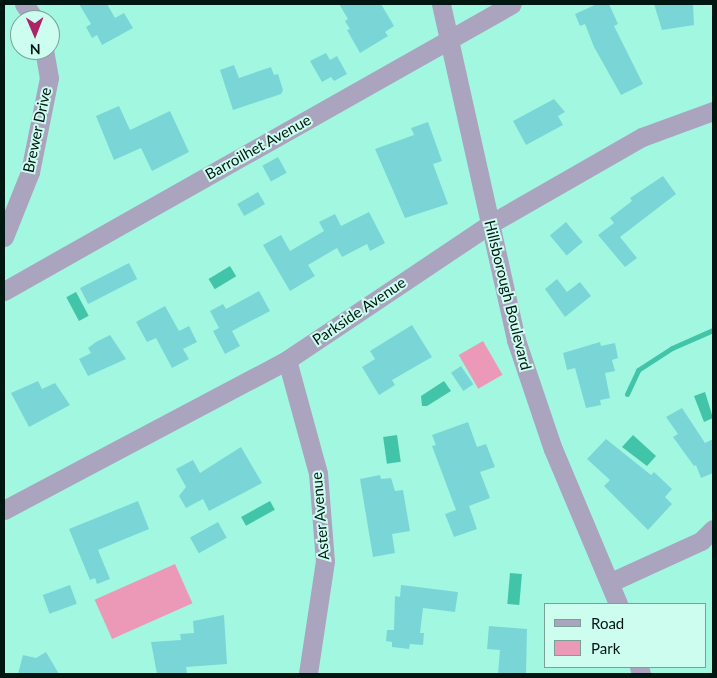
<!DOCTYPE html>
<html>
<head>
<meta charset="utf-8">
<style>
  body { margin:0 }
  #map { position:relative; width:717px; height:678px; overflow:hidden; background:#a2f7e1; font-family:Lato,sans-serif }
  div>[style] { position:absolute }
  [style*='--x'] { left:calc(var(--x)*1px); top:calc(var(--y)*1px); width:calc(var(--w)*1px); rotate:calc(var(--a)*1deg) }
  .green>* { inset:0; background:#ec99b8; transform-origin:0 0 }
  .water>* { inset:0; background:#42c4a8; transform-origin:0 0 }
  .stream>* { height:5px; margin:-2.5px; padding:0 2.5px; transform-origin:2.5px; border-radius:2.5px; background:#42c4a8 }
  .building>* { inset:0; background:#7ad6d6; transform-origin:0 0 }
  .minor>* { height:19px; margin:-9.5px; padding:0 9.5px; transform-origin:9.5px; border-radius:9.5px; background:#aaa4bf }
  span { translate:-50% -50%; white-space:nowrap; text-align:center; line-height:1.15; -webkit-text-stroke:4px #ccfdef; paint-order:stroke }
  .street-label { font-size:15px; color:#001611 }
  .frame { position:absolute; inset:0; border:5px solid #001611; pointer-events:none }
  .legend { position:absolute; left:544px; top:603px; width:162px; height:65px; box-sizing:border-box; background:#ccfdef; border:1px solid #7aa196; margin:0; padding:6px 9px; list-style:none; font-size:15px; color:#001611 }
  .legend li { display:flex; align-items:center; gap:10px; height:25px }
  .legend b { width:25px; border:1px solid #7aa196 }
  .north { position:absolute; left:10px; top:10px; width:50px; height:50px; box-sizing:border-box; background:#ccfdef; border:1px solid #7aa196; border-radius:50%; rotate:179deg; font-size:14px; font-weight:700; line-height:20px; text-align:center; color:#001611 }
  .north::after { content:''; display:block; margin:auto; width:18px; height:22px; background:#ac2368; clip-path:polygon(50% 0,100% 100%,50% 72%,0 100%) }
</style>
</head>
<body>
<div id="map">
  <div class="green">
    <div style="left:483px;top:341px;width:39px;height:28px;rotate:60deg"></div>
    <div style="left:175px;top:564px;width:43px;height:88px;rotate:66deg"></div>
  </div>
  <div class="water">
    <div style="left:230px;top:266px;width:12px;height:25px;rotate:59deg"></div>
    <div style="left:76px;top:292px;width:27px;height:11px;rotate:62deg"></div>
    <div style="clip-path:polygon(444px 381px,451px 391px,427px 406px,422px 406px,421px 396px)"></div>
    <div style="clip-path:polygon(705px 392px,713px 418px,704px 422px,694px 396px)"></div>
    <div style="left:397px;top:435px;width:27px;height:14px;rotate:82deg"></div>
    <div style="clip-path:polygon(633px 435px,656px 456px,647px 466px,622px 447px)"></div>
    <div style="left:270px;top:501px;width:10px;height:33px;rotate:61deg"></div>
    <div style="left:510px;top:573px;width:12px;height:31px;rotate:5deg"></div>
  </div>
  <div class="stream">
    <div style="--x:627;--y:394;--w:26;--a:-65"></div>
    <div style="--x:638;--y:370;--w:40;--a:-32.9"></div>
    <div style="--x:672;--y:348;--w:45;--a:-23.7"></div>
  </div>
  <div class="building">
    <div style="clip-path:polygon(79px 4px,107px 4px,115px 18px,124px 13px,133px 28px,102px 45px,97px 35px,92px 38px,86px 27px,91px 24px)"></div>
    <div style="clip-path:polygon(339px 4px,381px 4px,394px 26px,385px 32px,388px 36px,360px 53px,347px 30px,350px 29px,345px 21px,348px 19px)"></div>
    <div style="clip-path:polygon(597px 4px,609px 4px,618px 24px,614px 26px,643px 84px,621px 95px,594px 47px,585px 24px,580px 26px,575px 14px)"></div>
    <div style="clip-path:polygon(654px 4px,693px 4px,694px 25px,662px 30px)"></div>
    <div style="clip-path:polygon(326px 53px,330px 60px,337px 56px,347px 74px,334px 81px,331px 77px,322px 82px,310px 61px)"></div>
    <div style="clip-path:polygon(234px 65px,239px 78px,271px 67px,274px 75px,278px 74px,283px 90px,281px 94px,233px 110px,220px 70px)"></div>
    <div style="clip-path:polygon(554px 99px,565px 112px,558px 116px,563px 125px,526px 145px,513px 121px)"></div>
    <div style="clip-path:polygon(119px 106px,130px 130px,170px 111px,189px 152px,152px 171px,141px 148px,114px 160px,96px 116px)"></div>
    <div style="clip-path:polygon(428px 122px,442px 161px,433px 164px,448px 204px,405px 218px,375px 149px,414px 135px,411px 128px)"></div>
    <div style="left:278px;top:157px;width:18px;height:18px;rotate:61deg"></div>
    <div style="clip-path:polygon(663px 176px,676px 194px,620px 237px,637px 258px,625px 267px,598px 235px,614px 223px,610px 218px,632px 201px,630px 198px)"></div>
    <div style="left:258px;top:192px;width:14px;height:24px;rotate:60deg"></div>
    <div style="clip-path:polygon(369px 212px,385px 243px,370px 251px,367px 244px,342px 257px,337px 248px,308px 265px,315px 276px,290px 291px,263px 245px,281px 235px,290px 251px,324px 231px,319px 222px,335px 214px,341px 226px)"></div>
    <div style="left:566px;top:222px;width:26px;height:21px;rotate:50deg"></div>
    <div style="left:129px;top:263px;width:18px;height:55px;rotate:63deg"></div>
    <div style="clip-path:polygon(557px 279px,567px 292px,580px 282px,591px 296px,565px 317px,545px 289px)"></div>
    <div style="clip-path:polygon(259px 291px,270px 311px,232px 331px,240px 346px,225px 354px,213px 331px,219px 328px,210px 311px,223px 304px,226px 309px)"></div>
    <div style="clip-path:polygon(165px 306px,179px 331px,189px 326px,197px 342px,183px 349px,189px 359px,172px 368px,156px 338px,147px 342px,136px 322px)"></div>
    <div style="clip-path:polygon(412px 325px,432px 357px,392px 380px,395px 385px,379px 395px,362px 367px,375px 359px,370px 351px)"></div>
    <div style="clip-path:polygon(110px 335px,126px 359px,88px 376px,79px 359px,91px 353px,88px 348px,96px 342px)"></div>
    <div style="clip-path:polygon(600px 342px,601px 346px,615px 343px,618px 358px,612px 360px,615px 371px,605px 373px,610px 398px,600px 400px,601px 405px,586px 408px,575px 368px,567px 370px,563px 353px)"></div>
    <div style="left:461px;top:366px;width:22px;height:12px;rotate:56deg"></div>
    <div style="clip-path:polygon(38px 381px,42px 389px,55px 383px,70px 405px,29px 427px,11px 393px)"></div>
    <div style="clip-path:polygon(682px 408px,705px 443px,713px 439px,713px 473px,701px 478px,696px 465px,694px 466px,673px 437px,678px 434px,666px 417px)"></div>
    <div style="clip-path:polygon(468px 422px,477px 447px,486px 444px,495px 467px,480px 472px,490px 498px,469px 506px,477px 529px,454px 537px,445px 514px,456px 510px,432px 446px,436px 445px,432px 435px)"></div>
    <div style="clip-path:polygon(606px 439px,651px 475px,654px 472px,672px 489px,665px 497px,672px 504px,648px 530px,604px 486px,610px 480px,587px 459px)"></div>
    <div style="clip-path:polygon(241px 447px,262px 483px,209px 511px,203px 499px,186px 508px,179px 496px,186px 487px,176px 469px,193px 460px,200px 473px)"></div>
    <div style="clip-path:polygon(380px 475px,381px 479px,391px 478px,395px 491px,403px 490px,410px 531px,392px 534px,395px 553px,373px 557px,360px 479px)"></div>
    <div style="clip-path:polygon(138px 501px,149px 529px,98px 550px,110px 579px,97px 584px,95px 578px,90px 580px,69px 529px)"></div>
    <div style="left:218px;top:522px;width:18px;height:32px;rotate:61deg"></div>
    <div style="left:70px;top:585px;width:20px;height:29px;rotate:70deg"></div>
    <div style="clip-path:polygon(401px 585px,458px 592px,455px 612px,423px 608px,420px 633px,424px 633px,423px 645px,410px 644px,409px 649px,392px 647px,392px 642px,386px 641px,387px 630px,394px 630px,395px 596px,400px 597px)"></div>
    <div style="clip-path:polygon(224px 615px,227px 664px,186px 667px,187px 673px,157px 674px,151px 642px,181px 640px,180px 634px,194px 633px,193px 621px)"></div>
    <div style="clip-path:polygon(489px 626px,527px 629px,526px 674px,498px 674px,500px 650px,487px 649px)"></div>
    <div style="clip-path:polygon(46px 652px,59px 674px,18px 674px,23px 655px,36px 658px)"></div>
  </div>
  <div class="minor">
    <div style="--x:24;--y:4;--w:19;--a:55"></div>
    <div style="--x:441;--y:4;--w:344;--a:77.4"></div>
    <div style="--x:516;--y:340;--w:115;--a:71.3"></div>
    <div style="--x:553;--y:449;--w:168;--a:67.2"></div>
    <div style="--x:4;--y:237;--w:70;--a:-68.2"></div>
    <div style="--x:30;--y:172;--w:96;--a:-78.6"></div>
    <div style="--x:49;--y:78;--w:28;--a:-100"></div>
    <div style="--x:4;--y:291;--w:583;--a:-29.46"></div>
    <div style="--x:287;--y:360;--w:117;--a:74.7"></div>
    <div style="--x:318;--y:473;--w:88;--a:85.5"></div>
    <div style="--x:325;--y:561;--w:114;--a:98.6"></div>
    <div style="--x:4;--y:510;--w:320;--a:-27.9"></div>
    <div style="--x:287;--y:360;--w:244;--a:-33.8"></div>
    <div style="--x:490;--y:224;--w:175;--a:-29.8"></div>
    <div style="--x:642;--y:137;--w:76;--a:-20.1"></div>
    <div style="--x:611;--y:582;--w:99;--a:-24.5"></div>
    <div style="--x:701;--y:541;--w:17;--a:-45"></div>
    <div style="--x:639;--y:667;--w:7;--a:74"></div>
  </div>
  <div class="street-label">
    <span style="left:37px;top:130px;rotate:-78deg">Brewer Drive</span>
    <span style="left:258px;top:147px;rotate:-29deg">Barroilhet Avenue</span>
    <span style="left:508px;top:295px;rotate:76deg">Hillsborough Boulevard</span>
    <span style="left:359px;top:311px;rotate:-34deg">Parkside Avenue</span>
    <span style="left:320px;top:516px;rotate:-95deg">Aster Avenue</span>
  </div>
  <div class="frame"></div>
  <ul class="legend">
  <li><b style="height:6px;background:#aaa4bf"></b>Road</li>
  <li><b style="height:14px;background:#ec99b8"></b>Park</li>
  </ul>
  <div class="north">N</div>
</div>
</body>
</html>
